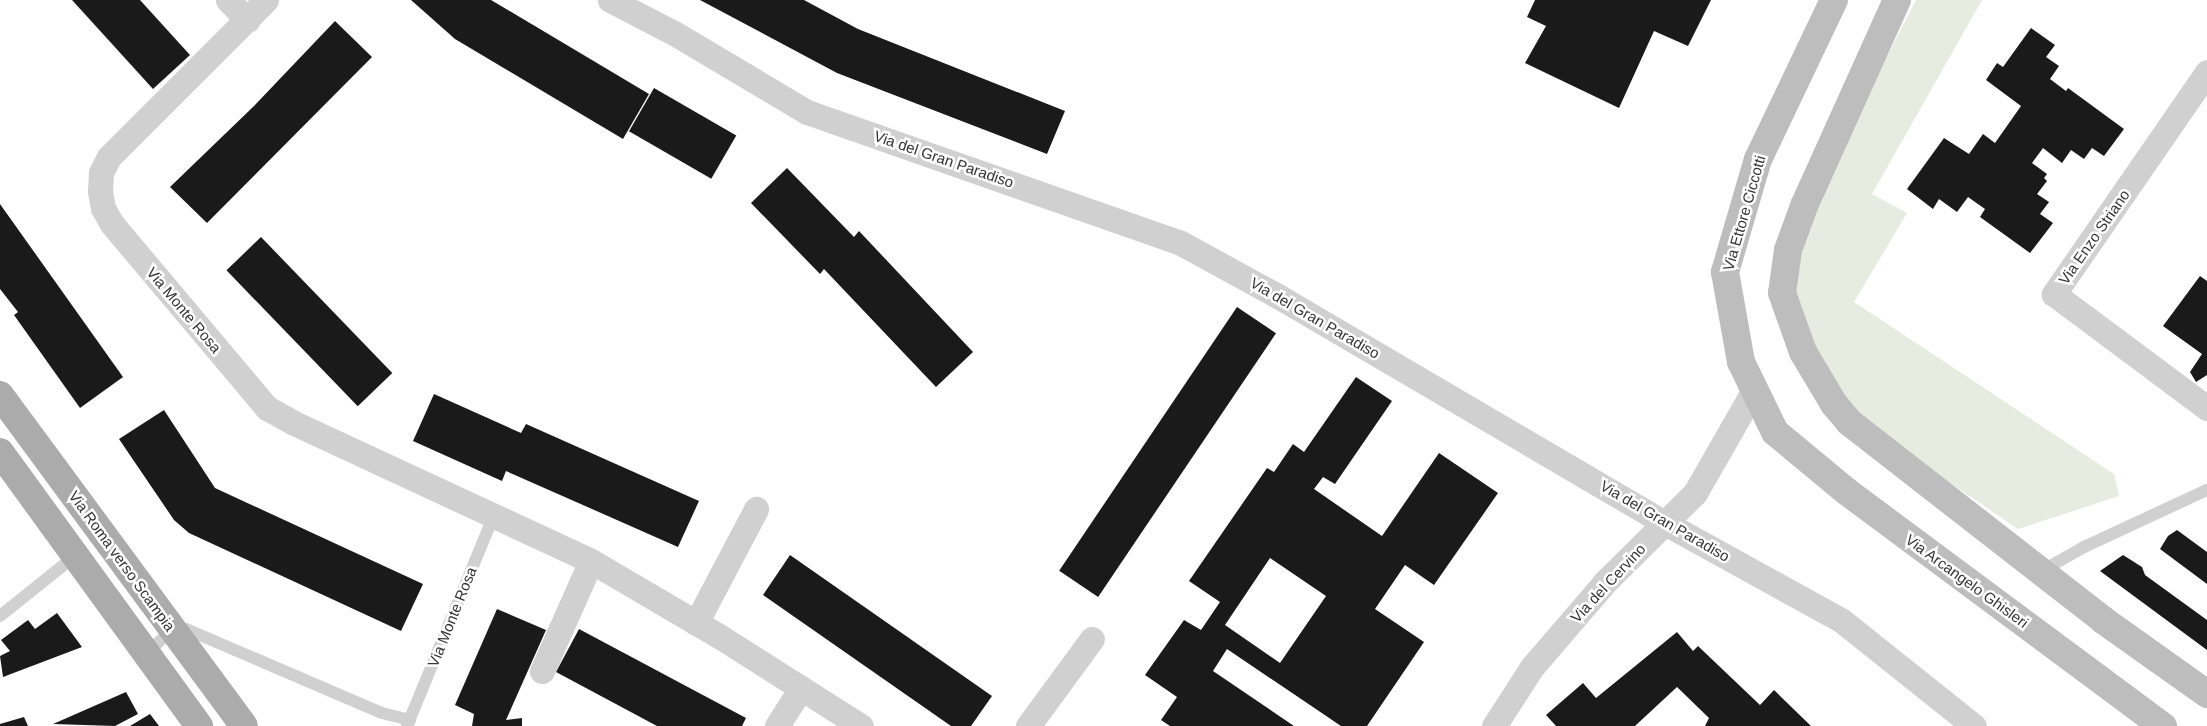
<!DOCTYPE html>
<html>
<head>
<meta charset="utf-8">
<style>
  body { margin:0 }
  #map { position:relative; width:2207px; height:726px; overflow:hidden; background:#fff; font-family:Helvetica,sans-serif }
  div>[style] { position:absolute }
  [style*='--x'] { left:calc(var(--x)*1px); top:calc(var(--y)*1px); width:calc(var(--w)*1px); rotate:calc(var(--a)*1deg) }
  .green>* { inset:0; background:#e6ecdf }
  .building>* { inset:0; background:#1a1a1a; transform-origin:0 0 }
  .lane>* { height:12px; margin:-6px; padding:0 6px; transform-origin:6px; border-radius:6px; background:#d0d0d0 }
  .street>* { height:25px; margin:-12.5px; padding:0 12.5px; transform-origin:12.5px; border-radius:12.5px; background:#d0d0d0 }
  .secondary>* { height:28px; margin:-14px; padding:0 14px; transform-origin:14px; border-radius:14px; background:#bdbdbd }
  .primary>* { height:28px; margin:-14px; padding:0 14px; transform-origin:14px; border-radius:14px; background:#ababab }
  span { translate:-50% -50%; white-space:nowrap; text-align:center; line-height:1.15; -webkit-text-stroke:5px #fff; paint-order:stroke }
  .street-label { font-size:15px; color:#333 }
</style>
</head>
<body>
<div id="map">
  <div class="green">
    <div style="clip-path:polygon(1916px 0,1982px 0,1872px 194px,1907px 213px,1854px 302px,2114px 474px,2119px 496px,2018px 529px,1834px 404px,1798px 338px,1788px 250px)"></div>
  </div>
  <div class="building">
    <div style="clip-path:polygon(72px 0,140px 0,190px 55px,153px 89px)"></div>
    <div style="clip-path:polygon(411px 0,491px 0,649px 94px,623px 139px,455px 39px)"></div>
    <div style="clip-path:polygon(700px 0,804px 0,858px 29px,1065px 111px,1047px 154px,837px 73px)"></div>
    <div style="clip-path:polygon(1535px 0,1711px 0,1688px 46px,1654px 31px,1619px 108px,1525px 63px,1546px 26px,1527px 17px)"></div>
    <div style="clip-path:polygon(335px 21px,372px 57px,207px 223px,170px 187px,254px 106px)"></div>
    <div style="clip-path:polygon(2031px 28px,2055px 45px,2046px 57px,2059px 66px,2050px 79px,2066px 91px,2068px 88px,2124px 129px,2104px 156px,2092px 148px,2084px 159px,2071px 150px,2062px 163px,2043px 148px,2032px 163px,2047px 174px,2044px 178px,2047px 181px,2037px 194px,2049px 202px,2040px 214px,2053px 223px,2030px 253px,1980px 217px,1985px 209px,1968px 197px,1957px 212px,1939px 199px,1933px 209px,1907px 189px,1944px 138px,1969px 154px,1983px 134px,1995px 143px,2021px 106px,1986px 80px,1997px 63px,2003px 67px)"></div>
    <div style="left:654px;top:88px;width:95px;height:50px;rotate:30deg"></div>
    <div style="clip-path:polygon(787px 168px,854px 237px,859px 231px,973px 352px,936px 387px,824px 269px,820px 274px,751px 203px)"></div>
    <div style="clip-path:polygon(0 204px,123px 377px,80px 408px,14px 315px,18px 312px,0 289px)"></div>
    <div style="left:261px;top:237px;width:189px;height:48px;rotate:46deg"></div>
    <div style="clip-path:polygon(2200px 276px,2207px 281px,2207px 375px,2196px 382px,2190px 372px,2202px 354px,2163px 326px)"></div>
    <div style="left:1237px;top:307px;width:47px;height:318px;rotate:34deg"></div>
    <div style="clip-path:polygon(evenodd,1356px 377px,1392px 401px,1335px 484px,1323px 477px,1314px 489px,1382px 536px,1439px 453px,1498px 493px,1434px 585px,1405px 565px,1375px 609px,1424px 642px,1367px 726px,1341px 726px,1227px 649px,1213px 671px,1294px 726px,1170px 726px,1161px 720px,1177px 697px,1145px 675px,1184px 620px,1201px 630px,1220px 602px,1189px 581px,1267px 468px,1274px 472px,1293px 444px,1304px 452px,1356px 377px,1270px 558px,1326px 596px,1280px 663px,1225px 625px,1270px 558px)"></div>
    <div style="clip-path:polygon(434px 394px,521px 433px,526px 424px,699px 501px,678px 547px,506px 471px,502px 481px,413px 441px)"></div>
    <div style="clip-path:polygon(164px 410px,215px 488px,423px 584px,401px 631px,189px 533px,174px 520px,119px 439px)"></div>
    <div style="clip-path:polygon(2177px 530px,2207px 552px,2207px 584px,2160px 549px,2168px 536px)"></div>
    <div style="clip-path:polygon(790px 555px,992px 696px,971px 726px,951px 726px,763px 595px)"></div>
    <div style="clip-path:polygon(2123px 555px,2142px 567px,2145px 575px,2207px 620px,2207px 650px,2100px 571px)"></div>
    <div style="clip-path:polygon(497px 609px,546px 630px,506px 720px,522px 718px,522px 726px,472px 726px,474px 714px,455px 705px)"></div>
    <div style="clip-path:polygon(57px 613px,82px 647px,3px 677px,0 656px,10px 651px,1px 640px,28px 620px,35px 629px)"></div>
    <div style="clip-path:polygon(579px 629px,746px 718px,742px 726px,657px 726px,556px 672px)"></div>
    <div style="clip-path:polygon(1677px 632px,1693px 651px,1698px 646px,1760px 705px,1774px 690px,1811px 726px,1705px 726px,1709px 718px,1677px 687px,1635px 726px,1556px 726px,1546px 715px,1583px 683px,1596px 698px)"></div>
    <div style="clip-path:polygon(126px 692px,138px 714px,115px 726px,53px 724px)"></div>
    <div style="clip-path:polygon(150px 714px,159px 726px,130px 726px)"></div>
    <div style="clip-path:polygon(24px 717px,28px 726px,0 726px,0 724px)"></div>
  </div>
  <div class="lane">
    <div style="--x:2040;--y:572;--w:51;--a:-29.6"></div>
    <div style="--x:2084;--y:547;--w:136;--a:-24.9"></div>
    <div style="--x:0;--y:616;--w:96;--a:-38.7"></div>
    <div style="--x:147;--y:653;--w:35;--a:-43"></div>
    <div style="--x:173;--y:629;--w:13;--a:0"></div>
    <div style="--x:186;--y:629;--w:213;--a:23.2"></div>
    <div style="--x:382;--y:713;--w:29;--a:14"></div>
    <div style="--x:407;--y:726;--w:228;--a:-67.6"></div>
  </div>
  <div class="street">
    <div style="--x:228;--y:0;--w:28;--a:46"></div>
    <div style="--x:266;--y:0;--w:222;--a:135"></div>
    <div style="--x:109;--y:157;--w:18;--a:117"></div>
    <div style="--x:101;--y:173;--w:18;--a:93"></div>
    <div style="--x:100;--y:191;--w:17;--a:80"></div>
    <div style="--x:103;--y:208;--w:18;--a:61"></div>
    <div style="--x:112;--y:224;--w:241;--a:49.9"></div>
    <div style="--x:267;--y:408;--w:31;--a:29"></div>
    <div style="--x:294;--y:423;--w:327;--a:24.9"></div>
    <div style="--x:591;--y:561;--w:148;--a:30.4"></div>
    <div style="--x:719;--y:636;--w:168;--a:32.4"></div>
    <div style="--x:610;--y:0;--w:72;--a:27.3"></div>
    <div style="--x:674;--y:33;--w:155;--a:30.7"></div>
    <div style="--x:807;--y:112;--w:394;--a:19.3"></div>
    <div style="--x:1179;--y:242;--w:111;--a:28.7"></div>
    <div style="--x:1276;--y:295;--w:451;--a:30.4"></div>
    <div style="--x:1665;--y:523;--w:201;--a:28.9"></div>
    <div style="--x:1841;--y:620;--w:170;--a:38.6"></div>
    <div style="--x:2207;--y:72;--w:270;--a:124.6"></div>
    <div style="--x:2054;--y:294;--w:191;--a:36.7"></div>
    <div style="--x:696;--y:623;--w:129;--a:-62.2"></div>
    <div style="--x:542;--y:671;--w:120;--a:-66"></div>
    <div style="--x:777;--y:726;--w:45;--a:-57.7"></div>
    <div style="--x:1028;--y:726;--w:108;--a:-53.7"></div>
    <div style="--x:1494;--y:726;--w:70;--a:-57.2"></div>
    <div style="--x:1532;--y:667;--w:112;--a:-49.3"></div>
    <div style="--x:1605;--y:582;--w:127;--a:-44.7"></div>
    <div style="--x:1695;--y:493;--w:119;--a:-60.2"></div>
  </div>
  <div class="secondary">
    <div style="--x:1834;--y:0;--w:176;--a:115.5"></div>
    <div style="--x:1758;--y:159;--w:118;--a:106.3"></div>
    <div style="--x:1725;--y:272;--w:91;--a:79.9"></div>
    <div style="--x:1741;--y:362;--w:78;--a:64.1"></div>
    <div style="--x:1775;--y:432;--w:92;--a:39.7"></div>
    <div style="--x:1846;--y:491;--w:395;--a:36.6"></div>
    <div style="--x:1897;--y:0;--w:226;--a:114.3"></div>
    <div style="--x:1804;--y:206;--w:47;--a:110"></div>
    <div style="--x:1788;--y:250;--w:43;--a:97.9"></div>
    <div style="--x:1782;--y:293;--w:63;--a:70.4"></div>
    <div style="--x:1803;--y:352;--w:61;--a:59.2"></div>
    <div style="--x:1834;--y:404;--w:23;--a:50"></div>
    <div style="--x:1849;--y:422;--w:322;--a:37.9"></div>
    <div style="--x:2103;--y:620;--w:128;--a:35.4"></div>
  </div>
  <div class="primary">
    <div style="--x:0;--y:395;--w:411;--a:53.6"></div>
    <div style="--x:0;--y:452;--w:339;--a:54"></div>
  </div>
  <div class="street-label">
    <span style="left:944px;top:159px;rotate:19deg">Via del Gran Paradiso</span>
    <span style="left:1744px;top:213px;rotate:-74deg">Via Ettore Ciccotti</span>
    <span style="left:2094px;top:237px;rotate:-55deg">Via Enzo Striano</span>
    <span style="left:184px;top:310px;rotate:50deg">Via Monte Rosa</span>
    <span style="left:1315px;top:318px;rotate:30deg">Via del Gran Paradiso</span>
    <span style="left:1665px;top:521px;rotate:30deg">Via del Gran Paradiso</span>
    <span style="left:122px;top:561px;rotate:54deg">Via Roma verso Scampia</span>
    <span style="left:1967px;top:581px;rotate:36deg">Via Arcangelo Ghisleri</span>
    <span style="left:1608px;top:583px;rotate:-47deg">Via del Cervino</span>
    <span style="left:452px;top:617px;rotate:-68deg">Via Monte Rosa</span>
  </div>
</div>
</body>
</html>
